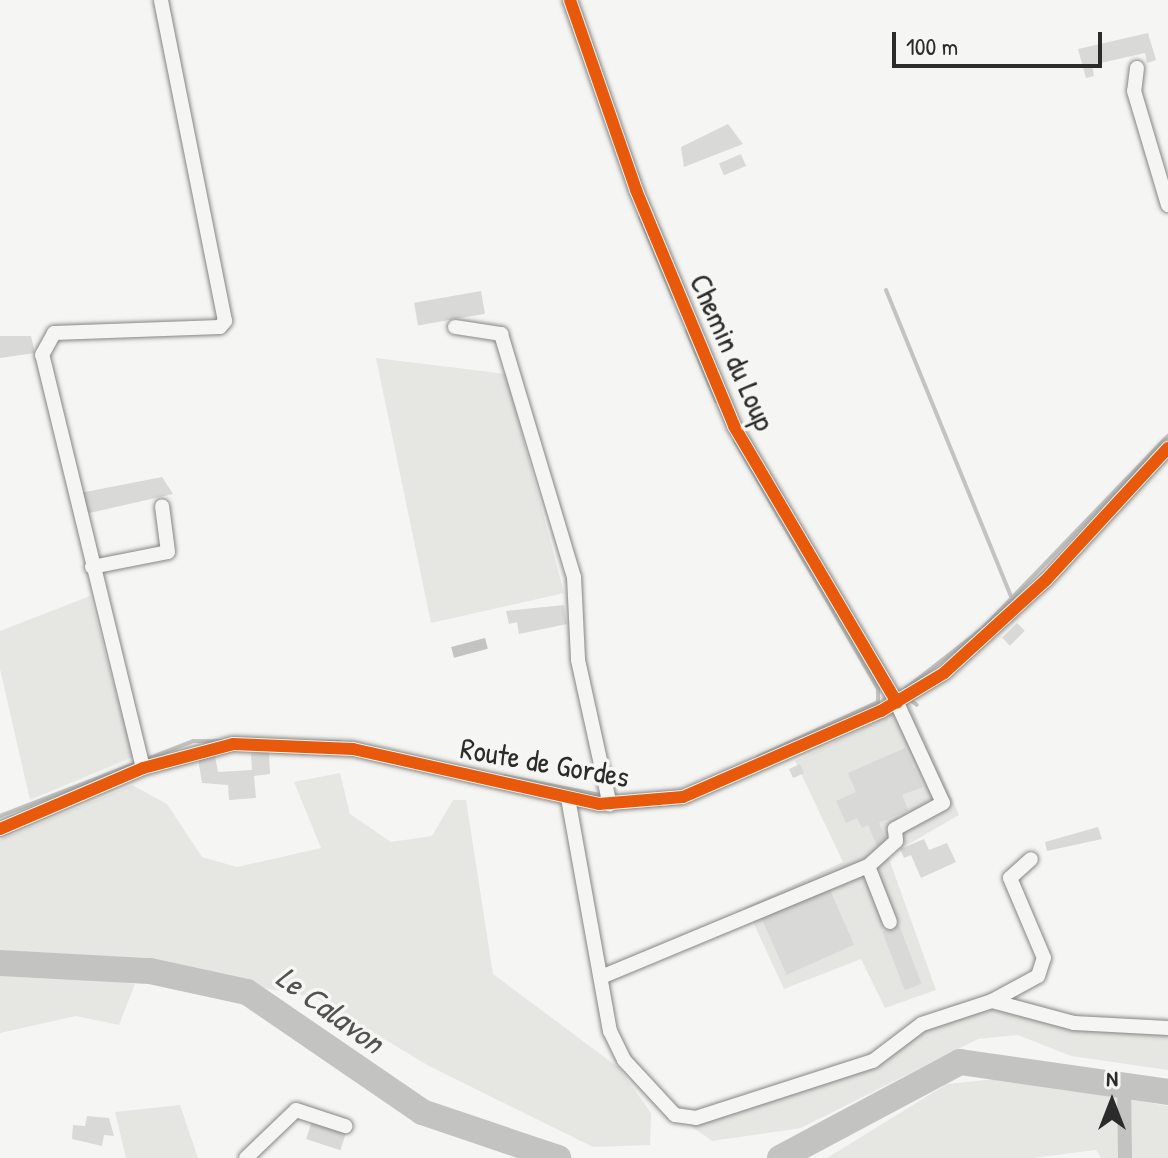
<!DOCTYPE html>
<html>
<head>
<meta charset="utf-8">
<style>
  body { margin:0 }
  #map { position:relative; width:1168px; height:1158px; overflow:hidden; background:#f5f5f3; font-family:"Patrick Hand",sans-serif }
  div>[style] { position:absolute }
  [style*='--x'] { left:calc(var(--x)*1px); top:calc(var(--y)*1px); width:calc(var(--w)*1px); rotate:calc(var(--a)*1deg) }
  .built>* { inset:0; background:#e5e5e2 }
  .green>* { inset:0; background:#e6e6e2 }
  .water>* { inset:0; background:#c3c3c1; transform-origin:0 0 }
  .stream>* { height:4px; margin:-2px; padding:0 2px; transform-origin:2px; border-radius:2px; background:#c3c3c1 }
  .canal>* { height:14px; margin:-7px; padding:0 7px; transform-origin:7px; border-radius:7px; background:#c3c3c1 }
  .river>* { height:26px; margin:-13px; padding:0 13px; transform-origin:13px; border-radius:13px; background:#c3c3c1 }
  .building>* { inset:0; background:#d9d9d8; transform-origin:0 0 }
  .roads { filter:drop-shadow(0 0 2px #868685) drop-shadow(0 0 2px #868685) }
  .minor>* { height:14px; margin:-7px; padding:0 7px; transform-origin:7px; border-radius:7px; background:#f5f5f3 }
  .cycleway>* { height:12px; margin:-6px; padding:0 6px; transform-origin:6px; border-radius:6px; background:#e8590c }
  span { translate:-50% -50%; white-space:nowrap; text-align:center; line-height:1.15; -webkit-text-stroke:7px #f6f6f2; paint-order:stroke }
  .street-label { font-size:30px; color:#2b2b2b }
  .water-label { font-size:32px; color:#525251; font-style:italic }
  .north { position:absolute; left:1072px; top:1062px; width:80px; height:80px; -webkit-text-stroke:6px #f6f6f2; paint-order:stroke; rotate:0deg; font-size:22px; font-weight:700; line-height:32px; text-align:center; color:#2b2b2b }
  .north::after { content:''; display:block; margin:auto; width:28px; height:36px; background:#2b2b2b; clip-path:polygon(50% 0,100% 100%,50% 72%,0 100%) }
  .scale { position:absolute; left:892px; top:32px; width:210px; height:36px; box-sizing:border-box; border:4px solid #2b2b2b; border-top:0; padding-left:10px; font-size:24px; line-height:28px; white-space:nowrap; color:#2b2b2b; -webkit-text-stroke:6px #f6f6f2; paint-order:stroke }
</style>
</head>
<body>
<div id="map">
  <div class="built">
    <div style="clip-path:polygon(911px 705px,959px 815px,888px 856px,936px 990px,885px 1008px,861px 959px,784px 989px,746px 907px,843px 862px,795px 761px)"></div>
    <div style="clip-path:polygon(180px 1105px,198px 1158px,126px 1158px,115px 1112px)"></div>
  </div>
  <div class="green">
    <div style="clip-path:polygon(376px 358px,506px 374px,564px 593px,431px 623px)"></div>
    <div style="clip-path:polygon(90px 596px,133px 757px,30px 800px,0 669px,0 631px)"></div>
    <div style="clip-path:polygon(340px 773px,350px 814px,391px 842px,432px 836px,453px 800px,466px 800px,493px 974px,619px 1068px,651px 1113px,650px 1145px,593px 1147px,429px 1066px,316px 998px,120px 960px,0 950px,0 840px,132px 785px,167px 804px,202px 857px,237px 867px,321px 848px,294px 782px)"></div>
    <div style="clip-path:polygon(21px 970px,135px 984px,119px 1025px,76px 1016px,0 1033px,0 971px)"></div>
    <div style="clip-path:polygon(986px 1008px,1049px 1023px,1168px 1032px,1168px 1070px,1071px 1056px,1018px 1035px,978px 1039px,801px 1128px,712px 1141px,691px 1126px,871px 1068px,928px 1028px)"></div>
    <div style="clip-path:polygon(1006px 1078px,1168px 1106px,1168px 1158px,1101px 1158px,1096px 1150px,1033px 1158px,827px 1158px,947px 1084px)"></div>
  </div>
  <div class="water">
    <div style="left:485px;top:638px;width:11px;height:35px;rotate:75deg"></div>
  </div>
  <div class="stream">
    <div style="--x:640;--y:217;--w:87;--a:67.6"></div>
    <div style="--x:886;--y:290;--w:334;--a:67.8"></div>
    <div style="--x:687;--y:331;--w:76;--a:67.5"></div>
    <div style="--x:735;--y:441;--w:286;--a:60"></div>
    <div style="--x:878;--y:689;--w:13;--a:90"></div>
    <div style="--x:878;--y:702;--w:132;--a:155.4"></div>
    <div style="--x:905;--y:689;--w:99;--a:-38"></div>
    <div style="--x:983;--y:628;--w:267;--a:-46.1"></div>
    <div style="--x:908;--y:698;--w:11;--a:38"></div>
    <div style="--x:504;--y:776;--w:103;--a:11.2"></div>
    <div style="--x:0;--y:816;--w:207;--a:-21.2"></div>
    <div style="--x:193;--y:741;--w:146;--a:0.4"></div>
  </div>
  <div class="canal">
    <div style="--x:1124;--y:1085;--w:73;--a:89.2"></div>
  </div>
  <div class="river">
    <div style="--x:0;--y:963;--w:150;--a:3.1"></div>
    <div style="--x:150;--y:971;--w:99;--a:12.2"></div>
    <div style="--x:247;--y:992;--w:212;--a:34.4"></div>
    <div style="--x:422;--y:1112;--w:144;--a:18.7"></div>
    <div style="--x:780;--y:1158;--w:204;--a:-28.1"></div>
    <div style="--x:960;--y:1062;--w:210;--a:8.2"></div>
  </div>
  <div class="building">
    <div style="clip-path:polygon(1148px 33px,1156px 60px,1147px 63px,1145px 53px,1092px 65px,1094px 76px,1086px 78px,1078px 49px)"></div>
    <div style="clip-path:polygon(728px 124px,743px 144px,684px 167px,681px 147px)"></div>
    <div style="left:741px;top:154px;width:13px;height:24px;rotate:67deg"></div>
    <div style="left:481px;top:291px;width:23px;height:68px;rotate:80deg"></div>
    <div style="clip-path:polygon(0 336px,31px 336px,35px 353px,0 358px)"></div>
    <div style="clip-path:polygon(162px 477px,173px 494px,85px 514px,80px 493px)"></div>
    <div style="clip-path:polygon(564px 605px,567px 624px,519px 634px,517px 622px,509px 624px,506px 611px)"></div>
    <div style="left:1017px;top:623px;width:11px;height:21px;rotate:45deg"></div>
    <div style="clip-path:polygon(905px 748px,923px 787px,902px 795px,908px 810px,879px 823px,887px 841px,877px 846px,868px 825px,862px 828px,857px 818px,846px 823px,836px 801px,856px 792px,848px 773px)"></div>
    <div style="clip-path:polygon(269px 752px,270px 774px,254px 776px,256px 798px,229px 800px,228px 785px,202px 783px,198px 758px,215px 756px,218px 772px,252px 770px,251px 754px)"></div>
    <div style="left:800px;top:764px;width:10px;height:12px;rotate:66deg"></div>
    <div style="clip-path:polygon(1098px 827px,1102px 839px,1047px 851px,1045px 842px)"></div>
    <div style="clip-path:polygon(924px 839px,929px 850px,947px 843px,956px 862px,921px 878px,911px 855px,904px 858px,900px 849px)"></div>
    <div style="left:829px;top:888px;width:62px;height:74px;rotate:66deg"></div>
    <div style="left:899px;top:925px;width:63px;height:18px;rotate:69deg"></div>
    <div style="clip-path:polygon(87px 1116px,109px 1118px,114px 1136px,104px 1135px,102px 1146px,72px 1139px,73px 1125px,85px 1126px)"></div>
    <div style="left:312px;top:1121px;width:36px;height:19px;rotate:18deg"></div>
  </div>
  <div class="roads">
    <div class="minor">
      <div style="--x:570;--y:0;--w:201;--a:70.8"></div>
      <div style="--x:636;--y:190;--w:256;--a:67.4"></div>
      <div style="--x:734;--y:426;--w:321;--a:59.5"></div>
      <div style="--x:897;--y:703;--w:110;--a:65.3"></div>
      <div style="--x:943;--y:803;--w:55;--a:151.6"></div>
      <div style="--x:895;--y:829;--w:12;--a:85"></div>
      <div style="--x:896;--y:841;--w:38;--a:138"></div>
      <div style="--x:868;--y:866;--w:289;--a:157.4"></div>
      <div style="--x:1137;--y:68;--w:23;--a:97"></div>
      <div style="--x:1134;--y:91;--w:119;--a:73.4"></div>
      <div style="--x:455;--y:327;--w:47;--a:8.7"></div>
      <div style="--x:501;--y:334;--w:254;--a:73.3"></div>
      <div style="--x:574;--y:577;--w:83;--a:87.2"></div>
      <div style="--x:578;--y:660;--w:148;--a:77.6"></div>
      <div style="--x:92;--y:567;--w:77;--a:-11.2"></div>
      <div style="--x:168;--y:552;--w:46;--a:-97.4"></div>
      <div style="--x:143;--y:768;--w:425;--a:-103.7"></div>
      <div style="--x:42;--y:355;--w:25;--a:-61"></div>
      <div style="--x:54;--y:333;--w:166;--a:-2.1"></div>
      <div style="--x:220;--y:327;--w:8;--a:-50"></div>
      <div style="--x:225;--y:321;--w:327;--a:-101.3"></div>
      <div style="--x:568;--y:798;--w:237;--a:79.8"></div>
      <div style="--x:610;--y:1031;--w:32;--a:64"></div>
      <div style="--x:624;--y:1060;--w:75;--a:47.2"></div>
      <div style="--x:675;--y:1115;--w:21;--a:8"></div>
      <div style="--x:696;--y:1118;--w:186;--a:-17.9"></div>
      <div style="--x:873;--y:1061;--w:61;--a:-37.1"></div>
      <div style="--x:922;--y:1024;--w:74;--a:-18.2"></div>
      <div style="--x:992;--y:1001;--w:85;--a:15"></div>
      <div style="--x:1074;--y:1023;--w:94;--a:3"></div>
      <div style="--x:0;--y:829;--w:155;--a:-23.1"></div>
      <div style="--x:143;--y:768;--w:93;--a:-14.9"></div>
      <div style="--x:233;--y:744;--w:120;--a:2.4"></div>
      <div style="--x:353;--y:749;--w:252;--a:12.6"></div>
      <div style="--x:599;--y:804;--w:84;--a:-4.8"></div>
      <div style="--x:683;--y:797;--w:216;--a:-23.5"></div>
      <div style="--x:881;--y:711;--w:74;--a:-31.1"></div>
      <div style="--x:944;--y:673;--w:138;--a:-42.4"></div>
      <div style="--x:1046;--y:580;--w:180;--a:-47.3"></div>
      <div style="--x:868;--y:866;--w:60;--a:68.6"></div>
      <div style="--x:992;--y:1001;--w:52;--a:-28.5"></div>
      <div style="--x:1038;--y:976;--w:19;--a:-72"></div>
      <div style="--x:1044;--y:958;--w:87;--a:-113"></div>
      <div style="--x:1010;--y:878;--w:28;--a:-42"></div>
      <div style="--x:246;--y:1158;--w:69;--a:-43.8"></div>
      <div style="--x:296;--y:1110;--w:52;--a:18.1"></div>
    </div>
  </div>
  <div class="cycleway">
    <div style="--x:570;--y:0;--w:201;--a:70.8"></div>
    <div style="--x:636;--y:190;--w:256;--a:67.4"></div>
    <div style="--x:734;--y:426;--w:321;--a:59.5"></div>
    <div style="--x:0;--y:829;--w:155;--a:-23.1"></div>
    <div style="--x:143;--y:768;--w:93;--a:-14.9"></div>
    <div style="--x:233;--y:744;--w:120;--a:2.4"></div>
    <div style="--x:353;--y:749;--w:252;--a:12.6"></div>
    <div style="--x:599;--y:804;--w:84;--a:-4.8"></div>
    <div style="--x:683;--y:797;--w:216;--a:-23.5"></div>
    <div style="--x:881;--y:711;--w:74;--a:-31.1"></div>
    <div style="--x:944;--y:673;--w:138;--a:-42.4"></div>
    <div style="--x:1046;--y:580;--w:180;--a:-47.3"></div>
  </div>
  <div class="street-label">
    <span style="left:733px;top:352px;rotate:66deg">Chemin du Loup</span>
    <span style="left:545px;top:762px;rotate:10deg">Route de Gordes</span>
  </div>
  <div class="water-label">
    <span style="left:330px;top:1010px;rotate:36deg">Le Calavon</span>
  </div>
  <div class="north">N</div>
  <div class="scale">100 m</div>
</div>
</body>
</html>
